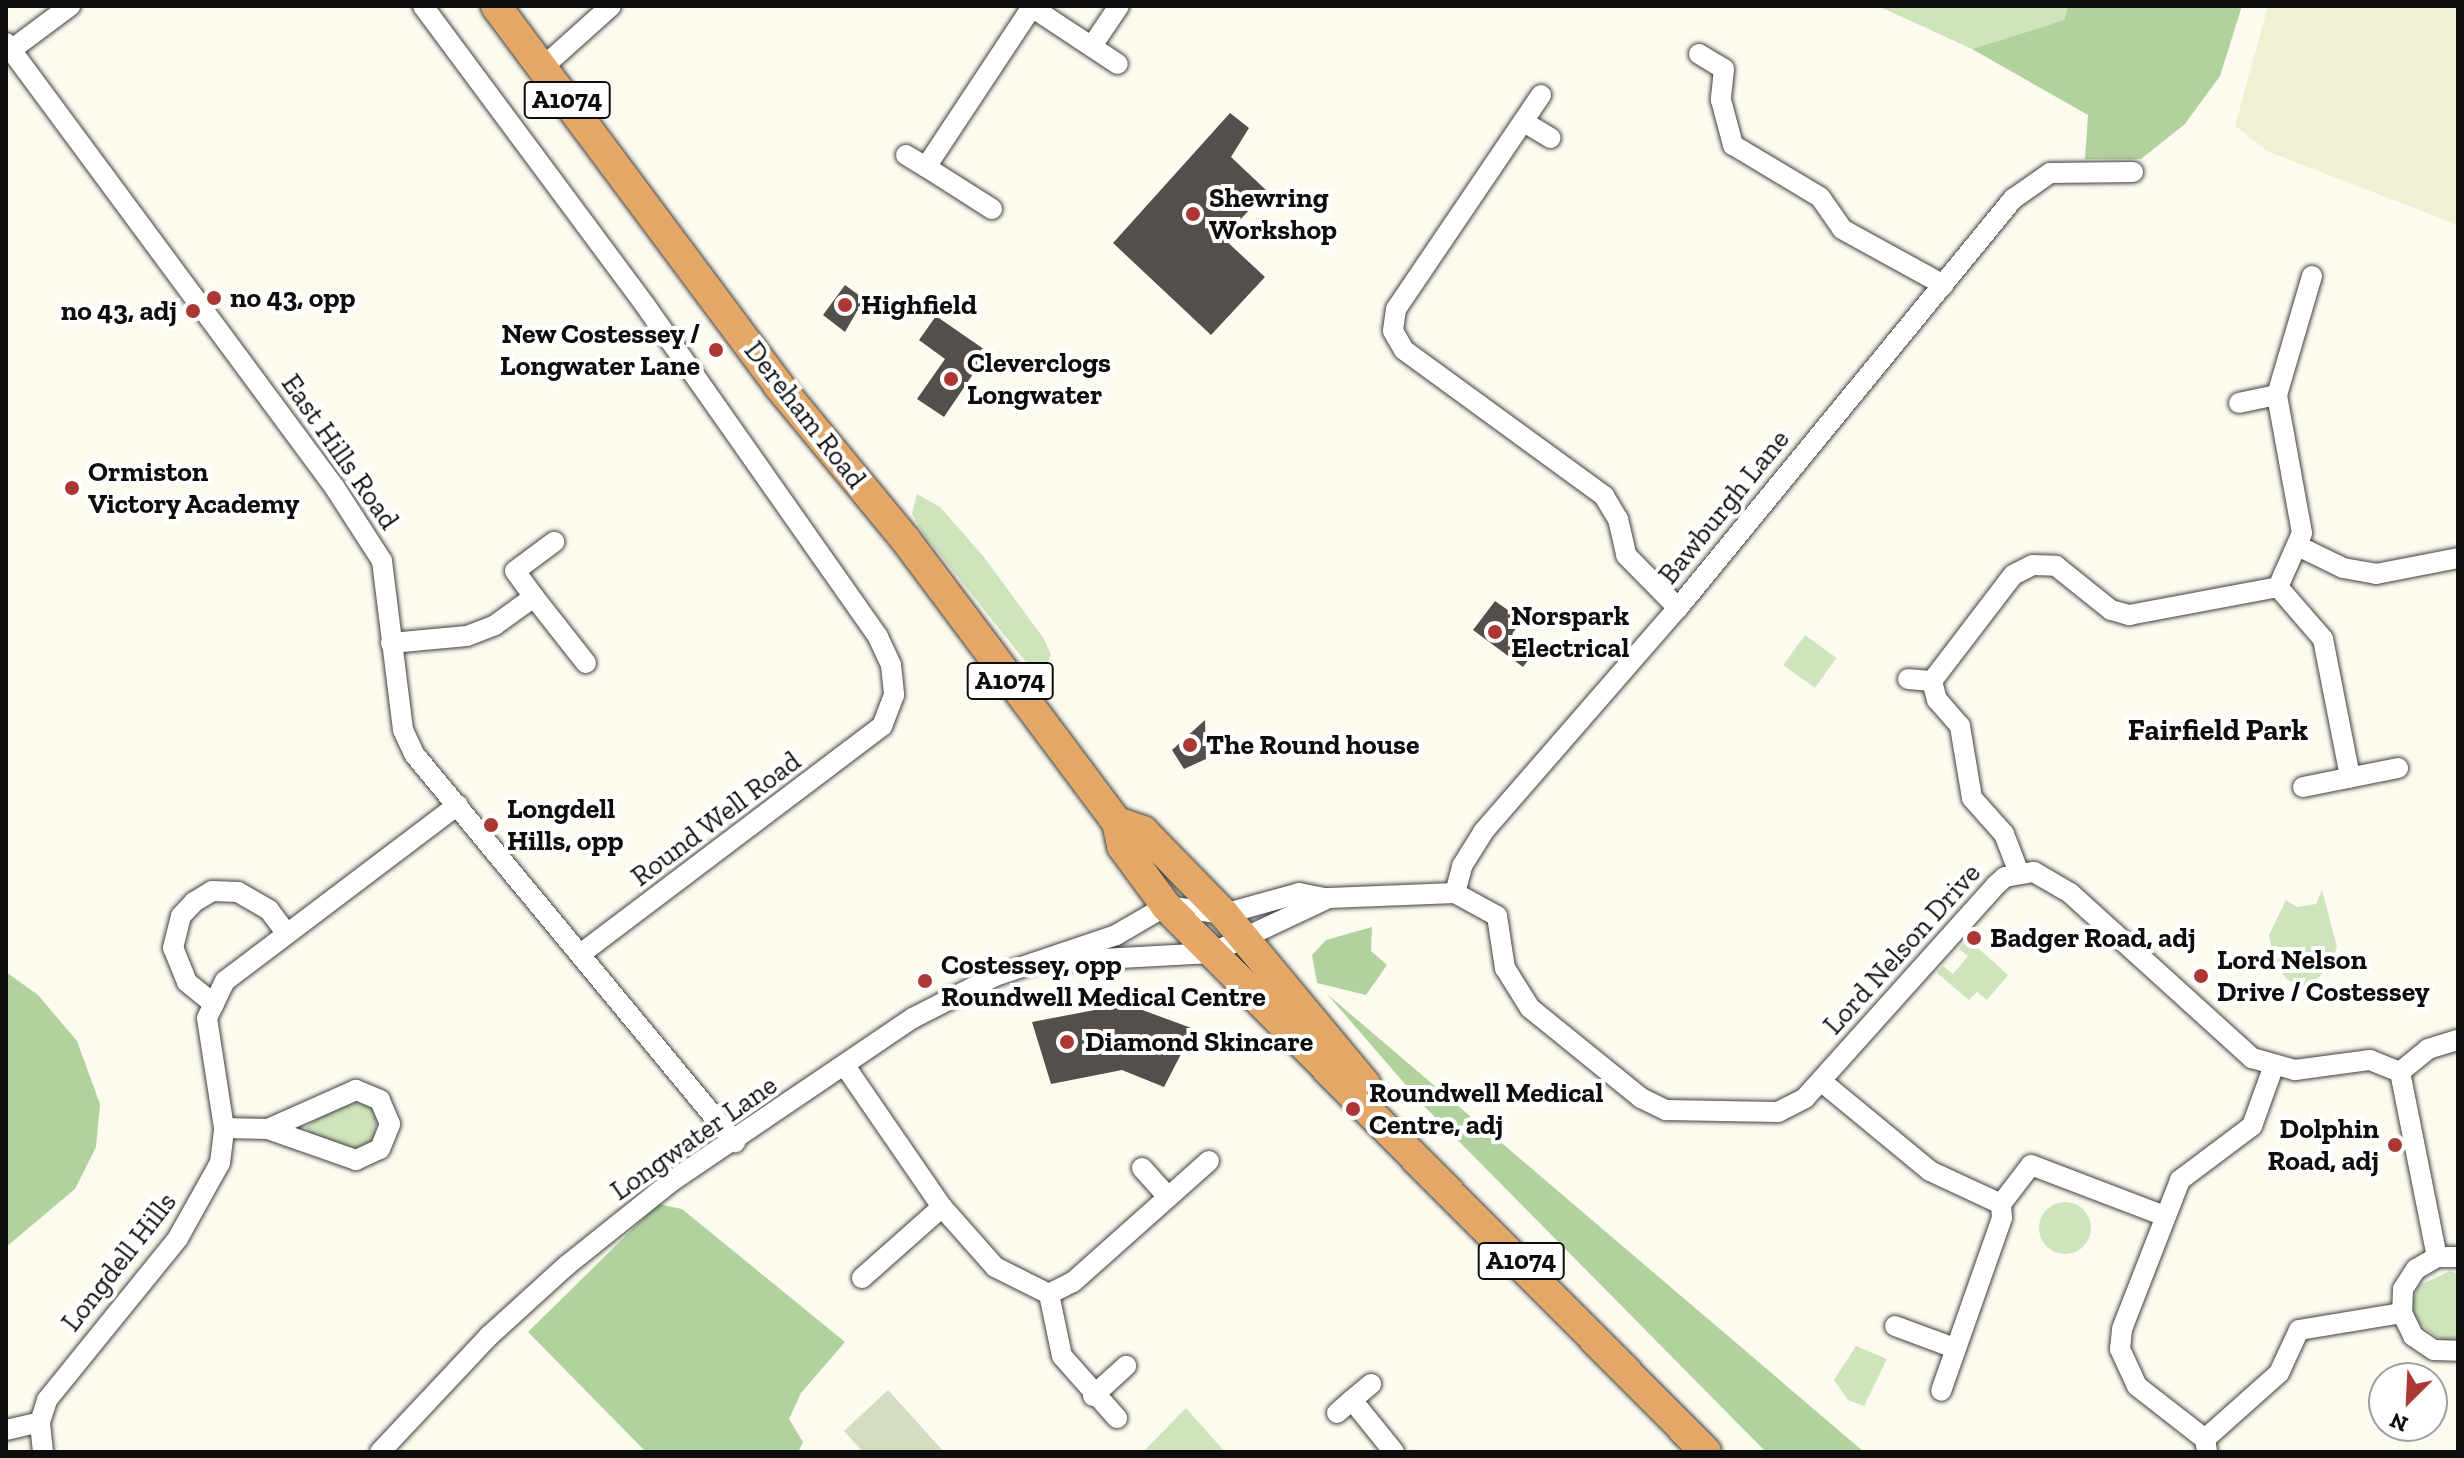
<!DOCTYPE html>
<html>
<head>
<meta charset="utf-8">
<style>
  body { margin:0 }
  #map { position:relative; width:2464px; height:1458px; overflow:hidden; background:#fdfbef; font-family:"Zilla Slab",serif }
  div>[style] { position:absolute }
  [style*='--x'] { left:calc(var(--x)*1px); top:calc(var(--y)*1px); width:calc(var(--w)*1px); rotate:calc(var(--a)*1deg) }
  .farmland>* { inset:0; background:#f0f0d2 }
  .green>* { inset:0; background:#cee4bc; transform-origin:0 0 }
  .round { border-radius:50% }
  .forest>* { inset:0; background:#b2d29d }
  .cemetery>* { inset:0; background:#d2ddc2 }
  .building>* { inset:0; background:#544f4b }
  .roads { filter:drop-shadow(0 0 2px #404040) drop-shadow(0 0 2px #404040) }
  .minor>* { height:20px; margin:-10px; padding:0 10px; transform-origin:10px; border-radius:10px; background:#fff }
  .highway>* { height:30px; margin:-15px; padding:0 15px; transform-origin:15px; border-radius:15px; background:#e3a867 }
  .dots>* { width:22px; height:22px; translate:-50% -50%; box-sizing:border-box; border:4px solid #fff; border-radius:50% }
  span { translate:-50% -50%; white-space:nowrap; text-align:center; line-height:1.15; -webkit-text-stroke:8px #fff; paint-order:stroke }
  .shield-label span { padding:2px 6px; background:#fff; border:2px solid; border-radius:6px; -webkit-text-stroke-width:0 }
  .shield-label { font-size:26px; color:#0d0d0d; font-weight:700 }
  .poi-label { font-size:28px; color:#0d0d0d; font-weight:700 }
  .left { translate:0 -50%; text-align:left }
  .right { translate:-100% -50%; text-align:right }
  .street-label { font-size:28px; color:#0d0d0d }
  .neighbourhood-label { font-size:30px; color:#0d0d0d; font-weight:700 }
  .frame { position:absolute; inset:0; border:8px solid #0d0d0d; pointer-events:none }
  .north { position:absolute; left:2368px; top:1362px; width:80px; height:80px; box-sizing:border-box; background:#fff; border:2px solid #9e9e9e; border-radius:50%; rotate:204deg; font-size:22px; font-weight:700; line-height:32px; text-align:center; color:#0d0d0d }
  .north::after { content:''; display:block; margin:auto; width:28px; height:36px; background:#ac3836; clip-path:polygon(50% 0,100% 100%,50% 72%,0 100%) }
</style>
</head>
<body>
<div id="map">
  <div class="farmland">
    <div style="clip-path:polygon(2268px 6px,2458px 6px,2458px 225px,2269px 152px,2235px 126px)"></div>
  </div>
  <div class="green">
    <div style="clip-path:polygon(1878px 6px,2068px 6px,2064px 20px,1972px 49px)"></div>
    <div style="clip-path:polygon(917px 494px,940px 507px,984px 557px,1044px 639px,1051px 655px,1043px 670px,1033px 671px,923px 533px,912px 514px)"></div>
    <div style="left:1805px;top:635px;width:39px;height:37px;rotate:36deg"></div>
    <div style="clip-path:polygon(2322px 890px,2337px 947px,2329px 968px,2307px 987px,2288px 980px,2275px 965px,2269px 935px,2286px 900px,2297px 907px,2316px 904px)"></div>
    <div style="clip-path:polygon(1968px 939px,2008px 975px,1987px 1000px,1977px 992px,1969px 1000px,1937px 973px,1943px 966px,1953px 974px,1968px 956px,1959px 949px)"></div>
    <div style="clip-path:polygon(348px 1097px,370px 1103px,378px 1116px,373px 1142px,357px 1151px,312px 1135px,306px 1127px)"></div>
    <div class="round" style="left:2039px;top:1202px;width:52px;height:52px"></div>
    <div style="clip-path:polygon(2450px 1271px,2458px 1274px,2458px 1338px,2444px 1341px,2415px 1321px,2412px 1303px,2418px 1286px)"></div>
    <div style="clip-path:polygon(1856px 1346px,1887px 1359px,1864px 1406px,1848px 1400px,1834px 1380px)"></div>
    <div style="clip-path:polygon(1186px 1408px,1225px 1452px,1143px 1452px)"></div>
  </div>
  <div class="forest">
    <div style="clip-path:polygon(2068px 6px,2242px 6px,2220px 76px,2185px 124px,2141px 159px,2085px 159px,2088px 115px,1972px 49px,2064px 20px)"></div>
    <div style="clip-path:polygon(1372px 927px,1371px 951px,1387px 965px,1366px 995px,1317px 983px,1312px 955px,1326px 940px)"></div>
    <div style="clip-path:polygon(6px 972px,38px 995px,77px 1041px,100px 1104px,96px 1147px,75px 1189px,6px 1247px)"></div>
    <div style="clip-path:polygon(1327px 994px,1864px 1452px,1766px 1452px,1424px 1106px)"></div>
    <div style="clip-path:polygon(658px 1204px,682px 1209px,845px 1342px,801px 1393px,789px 1419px,803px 1442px,798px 1452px,646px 1452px,528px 1332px)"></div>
  </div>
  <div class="cemetery">
    <div style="clip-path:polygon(888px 1390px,944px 1452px,863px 1452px,844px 1431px)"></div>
  </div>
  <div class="building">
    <div style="clip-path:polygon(1230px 113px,1249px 128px,1231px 157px,1267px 191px,1223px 238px,1265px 277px,1211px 335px,1113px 243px)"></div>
    <div style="clip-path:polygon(845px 285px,864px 299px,845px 332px,823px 315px)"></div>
    <div style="clip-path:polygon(936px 316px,988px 352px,944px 417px,917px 399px,945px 359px,919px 340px)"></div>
    <div style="clip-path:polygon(1495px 601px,1522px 620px,1512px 634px,1535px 651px,1523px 667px,1473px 630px)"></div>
    <div style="clip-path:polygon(1205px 720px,1206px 759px,1184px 769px,1172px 750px)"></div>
    <div style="clip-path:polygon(1126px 1004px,1194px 1029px,1164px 1087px,1122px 1070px,1051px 1084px,1032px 1022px)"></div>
  </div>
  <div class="roads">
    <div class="minor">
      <div style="--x:423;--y:6;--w:372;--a:53.4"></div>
      <div style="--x:645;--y:305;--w:406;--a:54.9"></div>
      <div style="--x:878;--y:637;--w:31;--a:65"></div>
      <div style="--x:891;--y:665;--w:30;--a:84"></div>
      <div style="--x:894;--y:695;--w:33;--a:111"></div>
      <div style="--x:882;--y:726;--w:378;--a:142.9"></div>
      <div style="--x:1030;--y:6;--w:105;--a:33.4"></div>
      <div style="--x:6;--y:43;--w:553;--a:53.52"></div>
      <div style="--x:335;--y:488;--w:87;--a:57.2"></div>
      <div style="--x:382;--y:561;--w:170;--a:82.9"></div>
      <div style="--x:403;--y:730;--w:26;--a:65"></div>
      <div style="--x:414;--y:754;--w:504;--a:50.4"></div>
      <div style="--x:1092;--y:46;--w:48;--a:-56"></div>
      <div style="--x:11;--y:50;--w:74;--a:-36.7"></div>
      <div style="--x:1699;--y:54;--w:29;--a:31"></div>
      <div style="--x:1724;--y:69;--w:31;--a:96"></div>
      <div style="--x:1721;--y:100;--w:47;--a:75.1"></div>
      <div style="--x:1733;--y:145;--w:101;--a:30.9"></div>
      <div style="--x:1820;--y:197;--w:39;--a:55"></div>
      <div style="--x:1842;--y:229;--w:116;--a:28.8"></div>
      <div style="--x:543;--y:67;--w:91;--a:-41.9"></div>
      <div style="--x:1541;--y:95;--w:258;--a:124.1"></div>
      <div style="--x:1396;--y:309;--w:22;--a:98"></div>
      <div style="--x:1393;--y:331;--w:22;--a:60"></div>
      <div style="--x:1404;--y:350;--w:248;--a:36.1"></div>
      <div style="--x:1604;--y:496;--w:27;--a:59"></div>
      <div style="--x:1618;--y:519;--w:37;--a:77"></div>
      <div style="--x:1626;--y:555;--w:74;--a:45.5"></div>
      <div style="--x:1524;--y:122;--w:31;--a:31"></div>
      <div style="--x:906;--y:155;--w:23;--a:31"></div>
      <div style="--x:992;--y:209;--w:78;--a:-147.5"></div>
      <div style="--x:926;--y:167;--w:192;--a:-56.5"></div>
      <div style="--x:2239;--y:403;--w:39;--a:-12"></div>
      <div style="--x:2300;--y:547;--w:48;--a:26"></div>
      <div style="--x:2343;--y:568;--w:34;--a:10"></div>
      <div style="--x:2376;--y:574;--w:84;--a:-11"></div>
      <div style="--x:2278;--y:587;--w:59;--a:-66"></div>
      <div style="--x:2302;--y:533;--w:140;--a:-100.3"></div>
      <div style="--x:2277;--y:395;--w:124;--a:-73.6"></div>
      <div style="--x:2278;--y:587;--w:69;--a:49.1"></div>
      <div style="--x:2323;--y:639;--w:141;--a:78.9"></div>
      <div style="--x:534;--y:597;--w:32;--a:-126"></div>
      <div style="--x:515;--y:571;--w:49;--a:-36.6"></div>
      <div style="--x:391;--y:643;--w:76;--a:-5.3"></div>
      <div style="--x:467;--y:636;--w:30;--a:-21"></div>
      <div style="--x:495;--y:625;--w:48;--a:-35.7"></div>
      <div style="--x:534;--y:597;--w:84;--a:51.8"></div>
      <div style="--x:1908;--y:679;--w:24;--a:5"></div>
      <div style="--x:2303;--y:787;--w:97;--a:-11.3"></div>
      <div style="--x:2019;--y:873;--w:42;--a:-111"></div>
      <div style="--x:2004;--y:834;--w:48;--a:-131.6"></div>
      <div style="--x:1972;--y:798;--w:73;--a:-99.5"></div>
      <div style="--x:1960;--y:726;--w:35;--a:-131"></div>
      <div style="--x:1937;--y:700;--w:20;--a:-105"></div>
      <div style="--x:1932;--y:681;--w:133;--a:-52.6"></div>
      <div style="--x:2013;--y:575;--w:22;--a:-27"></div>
      <div style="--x:2033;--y:565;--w:23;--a:2"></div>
      <div style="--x:2056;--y:566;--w:70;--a:38.7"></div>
      <div style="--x:2111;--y:610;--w:19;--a:16"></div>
      <div style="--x:2129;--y:615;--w:152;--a:-10.6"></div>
      <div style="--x:1455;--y:893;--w:28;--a:-75"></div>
      <div style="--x:1462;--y:866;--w:40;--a:-58"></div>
      <div style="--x:1483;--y:832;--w:297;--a:-49"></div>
      <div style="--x:1678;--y:608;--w:529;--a:-50.68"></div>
      <div style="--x:2013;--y:199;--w:45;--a:-35.1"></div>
      <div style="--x:2050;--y:173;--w:83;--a:-0.7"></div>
      <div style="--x:1047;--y:962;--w:165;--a:-3.1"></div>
      <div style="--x:1212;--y:953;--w:129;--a:-25.2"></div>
      <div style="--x:1329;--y:898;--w:126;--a:-2.3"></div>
      <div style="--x:1455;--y:893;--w:48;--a:28.7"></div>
      <div style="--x:1497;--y:916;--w:53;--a:81.3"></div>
      <div style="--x:1505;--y:968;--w:47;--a:58"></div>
      <div style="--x:1530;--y:1008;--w:143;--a:39"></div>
      <div style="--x:1641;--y:1098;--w:28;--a:26"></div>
      <div style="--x:1666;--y:1110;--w:112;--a:1"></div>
      <div style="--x:1778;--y:1112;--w:30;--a:-27"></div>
      <div style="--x:1805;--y:1098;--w:285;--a:-48.1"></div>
      <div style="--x:1995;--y:886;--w:13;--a:-42"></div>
      <div style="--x:2005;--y:877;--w:29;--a:-10"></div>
      <div style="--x:2034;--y:872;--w:42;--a:30.3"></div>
      <div style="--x:2070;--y:893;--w:246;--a:42.2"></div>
      <div style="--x:2252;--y:1058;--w:45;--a:15.6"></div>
      <div style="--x:2295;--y:1070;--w:76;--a:-7.6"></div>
      <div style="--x:2370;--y:1060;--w:32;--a:22"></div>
      <div style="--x:2400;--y:1072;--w:189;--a:78.7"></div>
      <div style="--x:214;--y:1004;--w:35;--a:-141"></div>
      <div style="--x:187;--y:982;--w:37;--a:-112"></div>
      <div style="--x:173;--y:948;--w:33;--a:-76"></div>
      <div style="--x:181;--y:916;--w:19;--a:-47"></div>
      <div style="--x:194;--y:902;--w:21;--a:-31"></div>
      <div style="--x:212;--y:891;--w:26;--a:2"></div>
      <div style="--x:238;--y:892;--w:36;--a:30"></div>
      <div style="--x:269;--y:910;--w:25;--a:53"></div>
      <div style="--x:845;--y:1066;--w:171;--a:55.5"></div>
      <div style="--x:942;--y:1207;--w:80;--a:48.5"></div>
      <div style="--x:995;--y:1267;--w:60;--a:26.6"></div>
      <div style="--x:1049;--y:1294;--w:27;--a:-27"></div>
      <div style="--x:1073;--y:1282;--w:182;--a:-41.7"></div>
      <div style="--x:2400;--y:1072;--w:36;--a:-39"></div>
      <div style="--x:2428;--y:1049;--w:31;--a:-17"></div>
      <div style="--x:1821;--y:1081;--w:141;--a:39.5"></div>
      <div style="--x:1930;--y:1171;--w:78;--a:24.9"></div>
      <div style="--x:2001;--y:1204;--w:14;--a:86"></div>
      <div style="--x:2002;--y:1218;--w:183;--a:109.4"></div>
      <div style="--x:224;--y:1128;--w:44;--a:1.3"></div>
      <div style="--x:268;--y:1129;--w:93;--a:19.4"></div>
      <div style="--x:356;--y:1160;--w:26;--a:-25"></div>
      <div style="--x:380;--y:1149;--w:27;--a:-68"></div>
      <div style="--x:390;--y:1124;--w:26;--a:-113"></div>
      <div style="--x:380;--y:1100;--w:26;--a:-157"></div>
      <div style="--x:356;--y:1090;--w:96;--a:156.1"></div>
      <div style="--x:1142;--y:1168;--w:38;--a:48"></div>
      <div style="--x:2001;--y:1204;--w:49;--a:-52.4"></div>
      <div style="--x:2031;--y:1165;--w:140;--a:20.9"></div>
      <div style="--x:2458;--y:1257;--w:21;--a:180"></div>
      <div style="--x:2437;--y:1257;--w:24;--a:150"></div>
      <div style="--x:2416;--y:1269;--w:24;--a:123"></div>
      <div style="--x:2403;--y:1289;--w:24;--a:92"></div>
      <div style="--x:2402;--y:1313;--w:25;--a:64"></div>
      <div style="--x:2413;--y:1336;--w:25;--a:34"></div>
      <div style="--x:2434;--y:1350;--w:24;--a:2"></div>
      <div style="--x:862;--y:1278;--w:107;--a:-41.6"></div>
      <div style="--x:1049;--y:1294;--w:63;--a:78.2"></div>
      <div style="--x:1062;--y:1356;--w:83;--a:48.4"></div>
      <div style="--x:1895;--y:1326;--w:63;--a:20.4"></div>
      <div style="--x:1093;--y:1396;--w:45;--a:-42.3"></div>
      <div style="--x:1352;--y:1400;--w:25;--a:-40"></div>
      <div style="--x:1337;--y:1413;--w:20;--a:-41"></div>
      <div style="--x:1352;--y:1400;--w:67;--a:51.1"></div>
      <div style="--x:6;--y:1430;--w:35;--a:-13"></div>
      <div style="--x:2205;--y:1439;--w:86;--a:-142.1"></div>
      <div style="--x:2137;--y:1386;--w:41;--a:-114.7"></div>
      <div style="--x:2120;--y:1349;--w:20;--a:-84"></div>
      <div style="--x:2122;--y:1329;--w:160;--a:-68.7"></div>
      <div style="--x:2180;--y:1180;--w:90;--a:-36.9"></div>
      <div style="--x:2252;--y:1126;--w:62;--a:-70.1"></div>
      <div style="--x:2207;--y:1451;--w:12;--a:-99"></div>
      <div style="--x:2205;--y:1439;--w:99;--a:-41.7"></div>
      <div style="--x:2279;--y:1373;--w:47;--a:-65.1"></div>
      <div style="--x:2299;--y:1330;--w:104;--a:-9.4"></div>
      <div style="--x:43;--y:1452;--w:30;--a:-96"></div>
      <div style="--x:40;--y:1422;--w:23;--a:-72"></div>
      <div style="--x:47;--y:1400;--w:208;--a:-51"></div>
      <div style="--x:178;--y:1238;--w:86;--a:-60.8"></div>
      <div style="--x:220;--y:1163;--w:35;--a:-83"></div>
      <div style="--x:224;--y:1128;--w:111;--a:-98.8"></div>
      <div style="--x:207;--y:1018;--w:41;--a:-64.1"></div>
      <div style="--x:225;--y:981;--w:292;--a:-37.1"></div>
      <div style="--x:380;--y:1452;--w:159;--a:-46.8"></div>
      <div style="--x:489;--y:1336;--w:104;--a:-42.3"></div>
      <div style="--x:566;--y:1266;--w:136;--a:-38.7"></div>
      <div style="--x:672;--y:1181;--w:291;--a:-34.1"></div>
      <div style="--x:913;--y:1018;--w:92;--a:-27.1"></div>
      <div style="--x:995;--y:976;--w:128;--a:-18.7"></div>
      <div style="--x:1116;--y:935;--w:58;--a:-30.1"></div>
      <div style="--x:1166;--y:906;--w:59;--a:7.9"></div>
      <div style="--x:1224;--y:914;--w:78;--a:-15.6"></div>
      <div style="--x:1299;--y:893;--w:26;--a:11"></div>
    </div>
    <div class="highway">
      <div style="--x:496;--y:6;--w:472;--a:53.3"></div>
      <div style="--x:778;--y:385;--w:200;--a:50.5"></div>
      <div style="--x:905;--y:539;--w:354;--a:53.2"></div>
      <div style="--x:1117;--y:822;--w:25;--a:78"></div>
      <div style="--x:1122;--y:846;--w:74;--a:53.7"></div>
      <div style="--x:1166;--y:906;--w:768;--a:45.32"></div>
      <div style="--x:1117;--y:822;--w:28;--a:19"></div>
      <div style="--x:1143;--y:831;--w:116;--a:45.7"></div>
      <div style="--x:1224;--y:914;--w:222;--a:50.3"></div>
    </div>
  </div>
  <div class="dots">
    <div style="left:1193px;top:214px;background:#ac3836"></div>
    <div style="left:214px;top:298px;background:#ac3836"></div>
    <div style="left:845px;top:305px;background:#ac3836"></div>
    <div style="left:193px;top:311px;background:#ac3836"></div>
    <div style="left:716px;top:350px;background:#ac3836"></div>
    <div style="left:951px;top:379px;background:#ac3836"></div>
    <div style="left:72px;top:488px;background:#ac3836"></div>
    <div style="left:1495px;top:632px;background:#ac3836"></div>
    <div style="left:1190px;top:745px;background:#ac3836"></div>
    <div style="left:491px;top:825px;background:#ac3836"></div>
    <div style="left:1974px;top:938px;background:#ac3836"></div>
    <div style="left:2201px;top:976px;background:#ac3836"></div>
    <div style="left:925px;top:981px;background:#ac3836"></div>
    <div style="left:1067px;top:1042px;background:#ac3836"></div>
    <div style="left:1353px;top:1109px;background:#ac3836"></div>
    <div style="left:2395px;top:1145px;background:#ac3836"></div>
  </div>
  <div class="shield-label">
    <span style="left:567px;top:100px">A1074</span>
    <span style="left:1010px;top:681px">A1074</span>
    <span style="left:1521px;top:1261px">A1074</span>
  </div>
  <div class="poi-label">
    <span class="left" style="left:1209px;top:214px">Shewring<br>Workshop</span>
    <span class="left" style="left:230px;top:298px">no 43, opp</span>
    <span class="left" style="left:861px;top:305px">Highfield</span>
    <span class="right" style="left:177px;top:311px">no 43, adj</span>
    <span class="right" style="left:700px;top:350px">New Costessey /<br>Longwater Lane</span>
    <span class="left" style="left:967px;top:379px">Cleverclogs<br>Longwater</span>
    <span class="left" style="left:88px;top:488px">Ormiston<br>Victory Academy</span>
    <span class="left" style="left:1511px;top:632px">Norspark<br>Electrical</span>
    <span class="left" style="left:1206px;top:745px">The Round house</span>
    <span class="left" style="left:507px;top:825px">Longdell<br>Hills, opp</span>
    <span class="left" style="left:1990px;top:938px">Badger Road, adj</span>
    <span class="left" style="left:2217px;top:976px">Lord Nelson<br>Drive / Costessey</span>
    <span class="left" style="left:941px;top:981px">Costessey, opp<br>Roundwell Medical Centre</span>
    <span class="left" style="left:1085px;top:1042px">Diamond Skincare</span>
    <span class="left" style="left:1369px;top:1109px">Roundwell Medical<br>Centre, adj</span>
    <span class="right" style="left:2379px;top:1145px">Dolphin<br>Road, adj</span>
  </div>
  <div class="street-label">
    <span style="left:805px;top:415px;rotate:52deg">Dereham Road</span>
    <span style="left:340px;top:452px;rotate:55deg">East Hills Road</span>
    <span style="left:1724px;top:507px;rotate:-51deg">Bawburgh Lane</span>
    <span style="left:716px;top:819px;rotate:-37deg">Round Well Road</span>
    <span style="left:1902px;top:949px;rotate:-48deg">Lord Nelson Drive</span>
    <span style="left:694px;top:1138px;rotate:-35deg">Longwater Lane</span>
    <span style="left:119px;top:1262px;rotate:-52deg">Longdell Hills</span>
  </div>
  <div class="neighbourhood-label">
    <span style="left:2218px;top:730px">Fairfield Park</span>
  </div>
  <div class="frame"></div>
  <div class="north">N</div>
</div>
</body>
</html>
